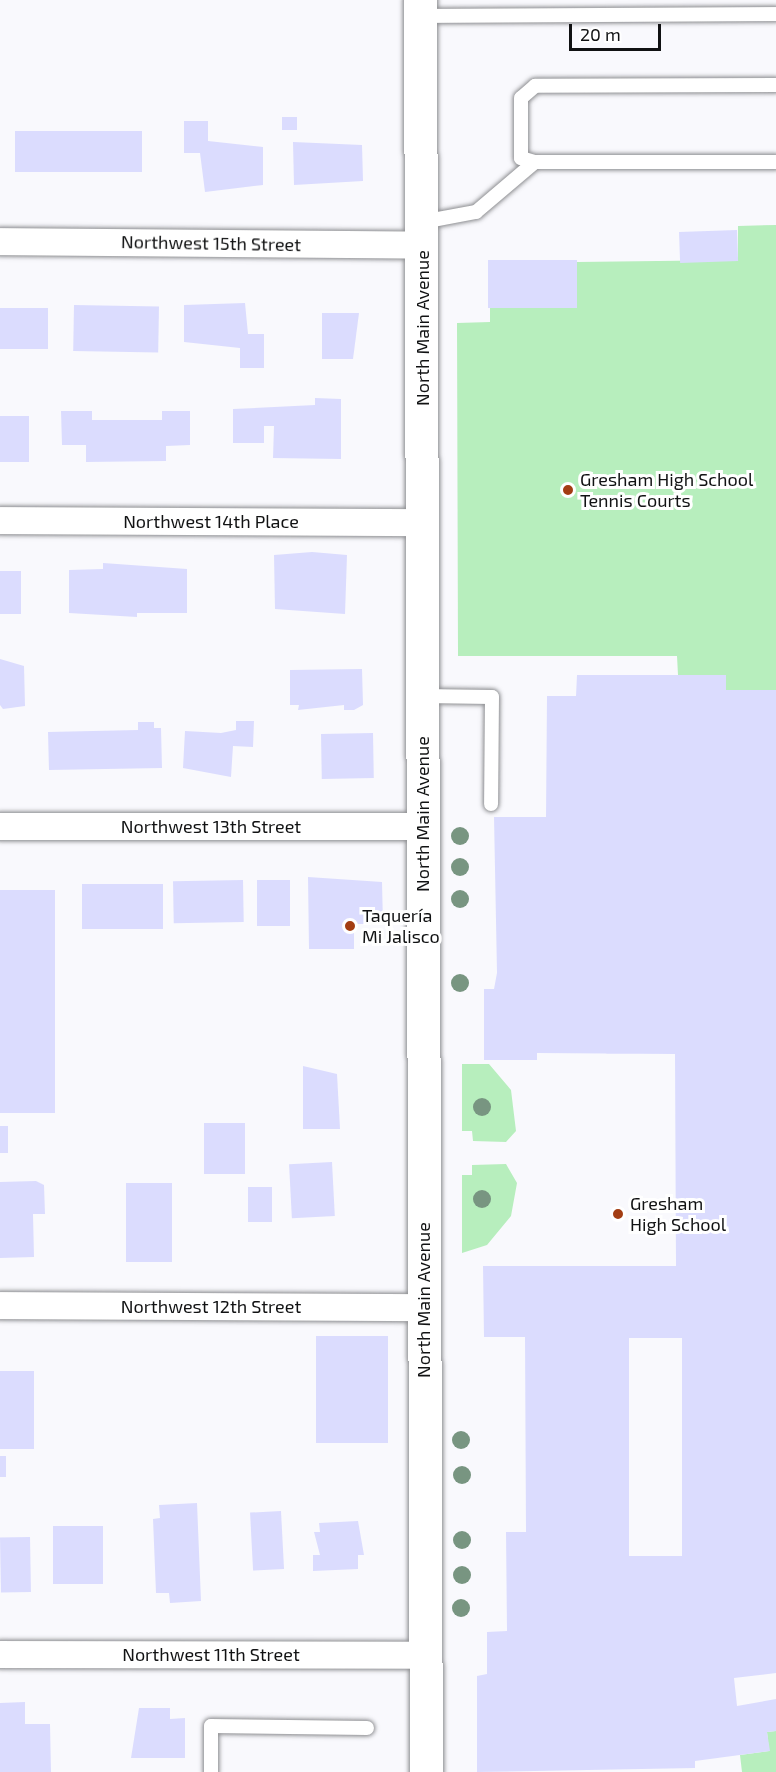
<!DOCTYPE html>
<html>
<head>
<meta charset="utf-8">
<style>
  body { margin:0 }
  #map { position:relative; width:776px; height:1772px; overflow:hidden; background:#f9f9fd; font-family:"Exo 2",sans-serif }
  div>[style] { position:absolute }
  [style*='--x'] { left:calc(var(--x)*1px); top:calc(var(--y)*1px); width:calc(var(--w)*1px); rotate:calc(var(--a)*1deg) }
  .green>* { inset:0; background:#b7eebd }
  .building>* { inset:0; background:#dbdcfe; transform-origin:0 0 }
  .roads { filter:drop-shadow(0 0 2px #8e8f92) drop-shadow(0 0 2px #8e8f92) }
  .lane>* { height:14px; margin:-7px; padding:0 7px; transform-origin:7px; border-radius:7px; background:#fff }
  .street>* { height:27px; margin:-13.5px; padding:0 13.5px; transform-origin:13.5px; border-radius:13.5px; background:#fff }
  .secondary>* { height:33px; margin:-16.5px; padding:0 16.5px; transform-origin:16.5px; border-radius:16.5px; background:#fff }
  .trees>* { width:18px; height:18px; margin:-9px; border-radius:50%; background:#789581 }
  .dots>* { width:16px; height:16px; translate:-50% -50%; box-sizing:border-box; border:3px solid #fff; border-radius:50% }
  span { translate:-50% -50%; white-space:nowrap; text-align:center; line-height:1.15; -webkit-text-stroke:6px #fff; paint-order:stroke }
  .street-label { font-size:18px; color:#111213 }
  .poi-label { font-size:18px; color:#111213 }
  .left { translate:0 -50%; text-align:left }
  .scale { position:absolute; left:569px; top:24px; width:92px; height:27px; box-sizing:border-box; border:3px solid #111213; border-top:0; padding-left:8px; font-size:18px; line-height:21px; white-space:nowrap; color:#111213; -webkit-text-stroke:4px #fff; paint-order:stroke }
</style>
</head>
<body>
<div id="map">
  <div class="green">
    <div style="clip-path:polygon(776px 225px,776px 690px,726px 690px,678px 675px,677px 656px,458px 656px,457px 323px,490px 322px,490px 308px,576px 308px,577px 262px,738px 260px,738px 226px)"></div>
    <div style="clip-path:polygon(462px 1064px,489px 1064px,511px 1090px,516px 1131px,506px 1142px,473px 1141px,472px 1131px,462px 1131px)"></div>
    <div style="clip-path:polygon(506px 1164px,517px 1183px,511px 1216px,487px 1245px,462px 1253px,462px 1175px,472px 1175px,472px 1165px)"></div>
    <div style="clip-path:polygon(776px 1731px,776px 1772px,742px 1772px,740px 1755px,769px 1751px,767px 1732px)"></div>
  </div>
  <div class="building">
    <div style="left:282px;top:117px;width:15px;height:13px"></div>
    <div style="clip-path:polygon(184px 121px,208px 121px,208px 141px,263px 147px,263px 185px,205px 192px,200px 153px,184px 153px)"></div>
    <div style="left:15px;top:131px;width:127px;height:41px"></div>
    <div style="clip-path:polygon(293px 142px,362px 145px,363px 181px,294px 185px)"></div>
    <div style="left:737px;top:230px;width:31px;height:58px;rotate:88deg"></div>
    <div style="left:488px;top:260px;width:89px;height:48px"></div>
    <div style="clip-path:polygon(245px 303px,248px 334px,264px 334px,264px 368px,240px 368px,240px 348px,184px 342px,184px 305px)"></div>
    <div style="left:74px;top:305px;width:85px;height:46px;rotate:1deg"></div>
    <div style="left:0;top:308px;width:48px;height:41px"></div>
    <div style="clip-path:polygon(322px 313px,359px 313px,353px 359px,322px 359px)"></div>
    <div style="clip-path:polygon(315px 398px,341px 399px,341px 459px,273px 458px,274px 426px,264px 426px,264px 443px,233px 443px,233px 409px,315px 405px)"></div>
    <div style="clip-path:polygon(61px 411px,92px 411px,92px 420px,162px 420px,162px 411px,190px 411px,190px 445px,166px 446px,166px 461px,86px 462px,86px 445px,62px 445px)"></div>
    <div style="left:0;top:416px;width:29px;height:46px"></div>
    <div style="clip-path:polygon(312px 552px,347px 555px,345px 614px,275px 609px,274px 555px)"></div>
    <div style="clip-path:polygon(103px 563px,187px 569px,187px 613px,137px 613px,137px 617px,69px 613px,69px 570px,103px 569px)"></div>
    <div style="left:0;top:571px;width:21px;height:43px"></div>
    <div style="clip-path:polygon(0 659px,24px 666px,25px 706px,3px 709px,0 705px)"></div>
    <div style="clip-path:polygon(362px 669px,363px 705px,354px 710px,344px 710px,344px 705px,298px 710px,299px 705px,290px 705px,290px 670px)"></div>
    <div style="clip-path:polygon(evenodd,577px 675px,726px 675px,726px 690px,776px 690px,776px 1673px,734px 1678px,737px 1706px,776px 1699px,776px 1731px,767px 1732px,770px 1751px,695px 1761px,695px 1768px,477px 1772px,477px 1676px,487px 1674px,487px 1632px,507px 1631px,506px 1532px,526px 1532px,525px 1337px,484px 1337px,483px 1266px,676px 1266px,675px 1054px,537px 1053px,537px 1060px,484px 1060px,484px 989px,494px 989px,497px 973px,494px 817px,546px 817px,547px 696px,576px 696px,577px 675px,629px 1338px,682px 1338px,682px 1556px,629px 1556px,629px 1338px)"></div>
    <div style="clip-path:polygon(236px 721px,254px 721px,253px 747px,233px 746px,231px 777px,183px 768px,185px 731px,221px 733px,236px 730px)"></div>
    <div style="clip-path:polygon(138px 722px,154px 722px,154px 728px,161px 728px,162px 768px,49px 770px,48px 732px,138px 730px)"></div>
    <div style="left:373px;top:733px;width:45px;height:52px;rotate:89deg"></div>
    <div style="clip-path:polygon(308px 877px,382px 882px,383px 924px,354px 924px,354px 949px,309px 949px)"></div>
    <div style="left:243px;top:880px;width:42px;height:70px;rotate:89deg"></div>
    <div style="left:257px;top:880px;width:33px;height:46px"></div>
    <div style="left:82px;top:884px;width:81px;height:45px"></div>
    <div style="left:0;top:890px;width:55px;height:223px"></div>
    <div style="clip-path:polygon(303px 1066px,337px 1074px,340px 1129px,303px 1129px)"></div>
    <div style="left:204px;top:1123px;width:41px;height:51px"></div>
    <div style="left:0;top:1126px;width:8px;height:27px"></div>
    <div style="left:332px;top:1162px;width:54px;height:43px;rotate:87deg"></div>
    <div style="clip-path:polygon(36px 1181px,44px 1185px,45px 1214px,33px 1214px,34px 1257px,0 1258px,0 1182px)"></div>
    <div style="left:126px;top:1183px;width:46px;height:79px"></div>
    <div style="left:248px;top:1187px;width:24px;height:35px"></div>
    <div style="left:316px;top:1336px;width:72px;height:107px"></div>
    <div style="left:0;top:1371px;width:34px;height:78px"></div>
    <div style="left:0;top:1456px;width:6px;height:21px"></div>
    <div style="clip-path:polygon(197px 1503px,201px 1601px,170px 1603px,169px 1593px,156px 1593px,153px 1519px,160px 1518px,159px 1505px)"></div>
    <div style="left:281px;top:1511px;width:58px;height:31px;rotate:87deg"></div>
    <div style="clip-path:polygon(358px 1521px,364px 1555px,358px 1555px,358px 1569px,313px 1571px,313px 1555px,320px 1555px,314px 1532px,320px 1532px,319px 1523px)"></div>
    <div style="left:53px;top:1526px;width:50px;height:58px"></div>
    <div style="left:30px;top:1537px;width:55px;height:30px;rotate:89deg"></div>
    <div style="clip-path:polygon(25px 1702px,25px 1724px,50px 1724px,51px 1772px,0 1772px,0 1703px)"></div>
    <div style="clip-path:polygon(139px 1708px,170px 1708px,170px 1719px,185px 1718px,185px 1758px,131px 1758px)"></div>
  </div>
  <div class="roads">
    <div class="lane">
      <div style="--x:421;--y:16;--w:355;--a:-0.3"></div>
      <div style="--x:776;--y:85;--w:241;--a:179.8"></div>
      <div style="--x:535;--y:86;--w:18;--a:139"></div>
      <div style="--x:521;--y:98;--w:60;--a:90"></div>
      <div style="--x:521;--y:158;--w:15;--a:16"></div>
      <div style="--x:535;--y:162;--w:241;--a:0"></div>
      <div style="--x:422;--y:222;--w:55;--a:-10.5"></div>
      <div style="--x:476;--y:212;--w:77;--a:-40.3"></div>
      <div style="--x:422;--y:696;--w:70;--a:0.8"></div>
      <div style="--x:492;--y:697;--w:107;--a:90.5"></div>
      <div style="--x:211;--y:1772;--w:46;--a:-90"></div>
      <div style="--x:211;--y:1726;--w:156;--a:0.7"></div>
    </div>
    <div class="street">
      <div style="--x:0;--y:241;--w:422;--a:0.5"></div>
      <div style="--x:0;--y:520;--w:422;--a:0.3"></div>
      <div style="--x:0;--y:826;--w:422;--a:0"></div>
      <div style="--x:0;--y:1305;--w:423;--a:0.3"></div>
      <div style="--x:0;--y:1654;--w:423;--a:0.1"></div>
    </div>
    <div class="secondary">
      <div style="--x:420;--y:0;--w:1772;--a:89.81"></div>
    </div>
  </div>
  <div class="trees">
    <div style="left:460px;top:836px"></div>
    <div style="left:460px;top:867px"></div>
    <div style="left:460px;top:899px"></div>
    <div style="left:460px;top:983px"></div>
    <div style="left:482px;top:1107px"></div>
    <div style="left:482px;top:1199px"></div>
    <div style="left:461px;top:1440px"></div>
    <div style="left:462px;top:1475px"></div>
    <div style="left:462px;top:1540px"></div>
    <div style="left:462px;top:1575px"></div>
    <div style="left:461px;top:1608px"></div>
  </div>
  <div class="dots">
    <div style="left:568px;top:490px;background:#a33d13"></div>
    <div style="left:350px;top:926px;background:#a33d13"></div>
    <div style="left:618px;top:1214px;background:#a33d13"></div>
  </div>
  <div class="street-label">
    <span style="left:211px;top:243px;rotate:1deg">Northwest 15th Street</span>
    <span style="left:422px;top:328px;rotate:-90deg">North Main Avenue</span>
    <span style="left:211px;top:521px">Northwest 14th Place</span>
    <span style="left:422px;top:814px;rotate:-90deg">North Main Avenue</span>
    <span style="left:211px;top:826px">Northwest 13th Street</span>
    <span style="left:423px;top:1300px;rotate:-90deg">North Main Avenue</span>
    <span style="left:211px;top:1306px">Northwest 12th Street</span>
    <span style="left:211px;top:1654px">Northwest 11th Street</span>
  </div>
  <div class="poi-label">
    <span class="left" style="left:580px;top:490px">Gresham High School<br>Tennis Courts</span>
    <span class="left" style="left:362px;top:926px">Taquería<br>Mi Jalisco</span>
    <span class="left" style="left:630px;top:1214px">Gresham<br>High School</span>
  </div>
  <div class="scale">20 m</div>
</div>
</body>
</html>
